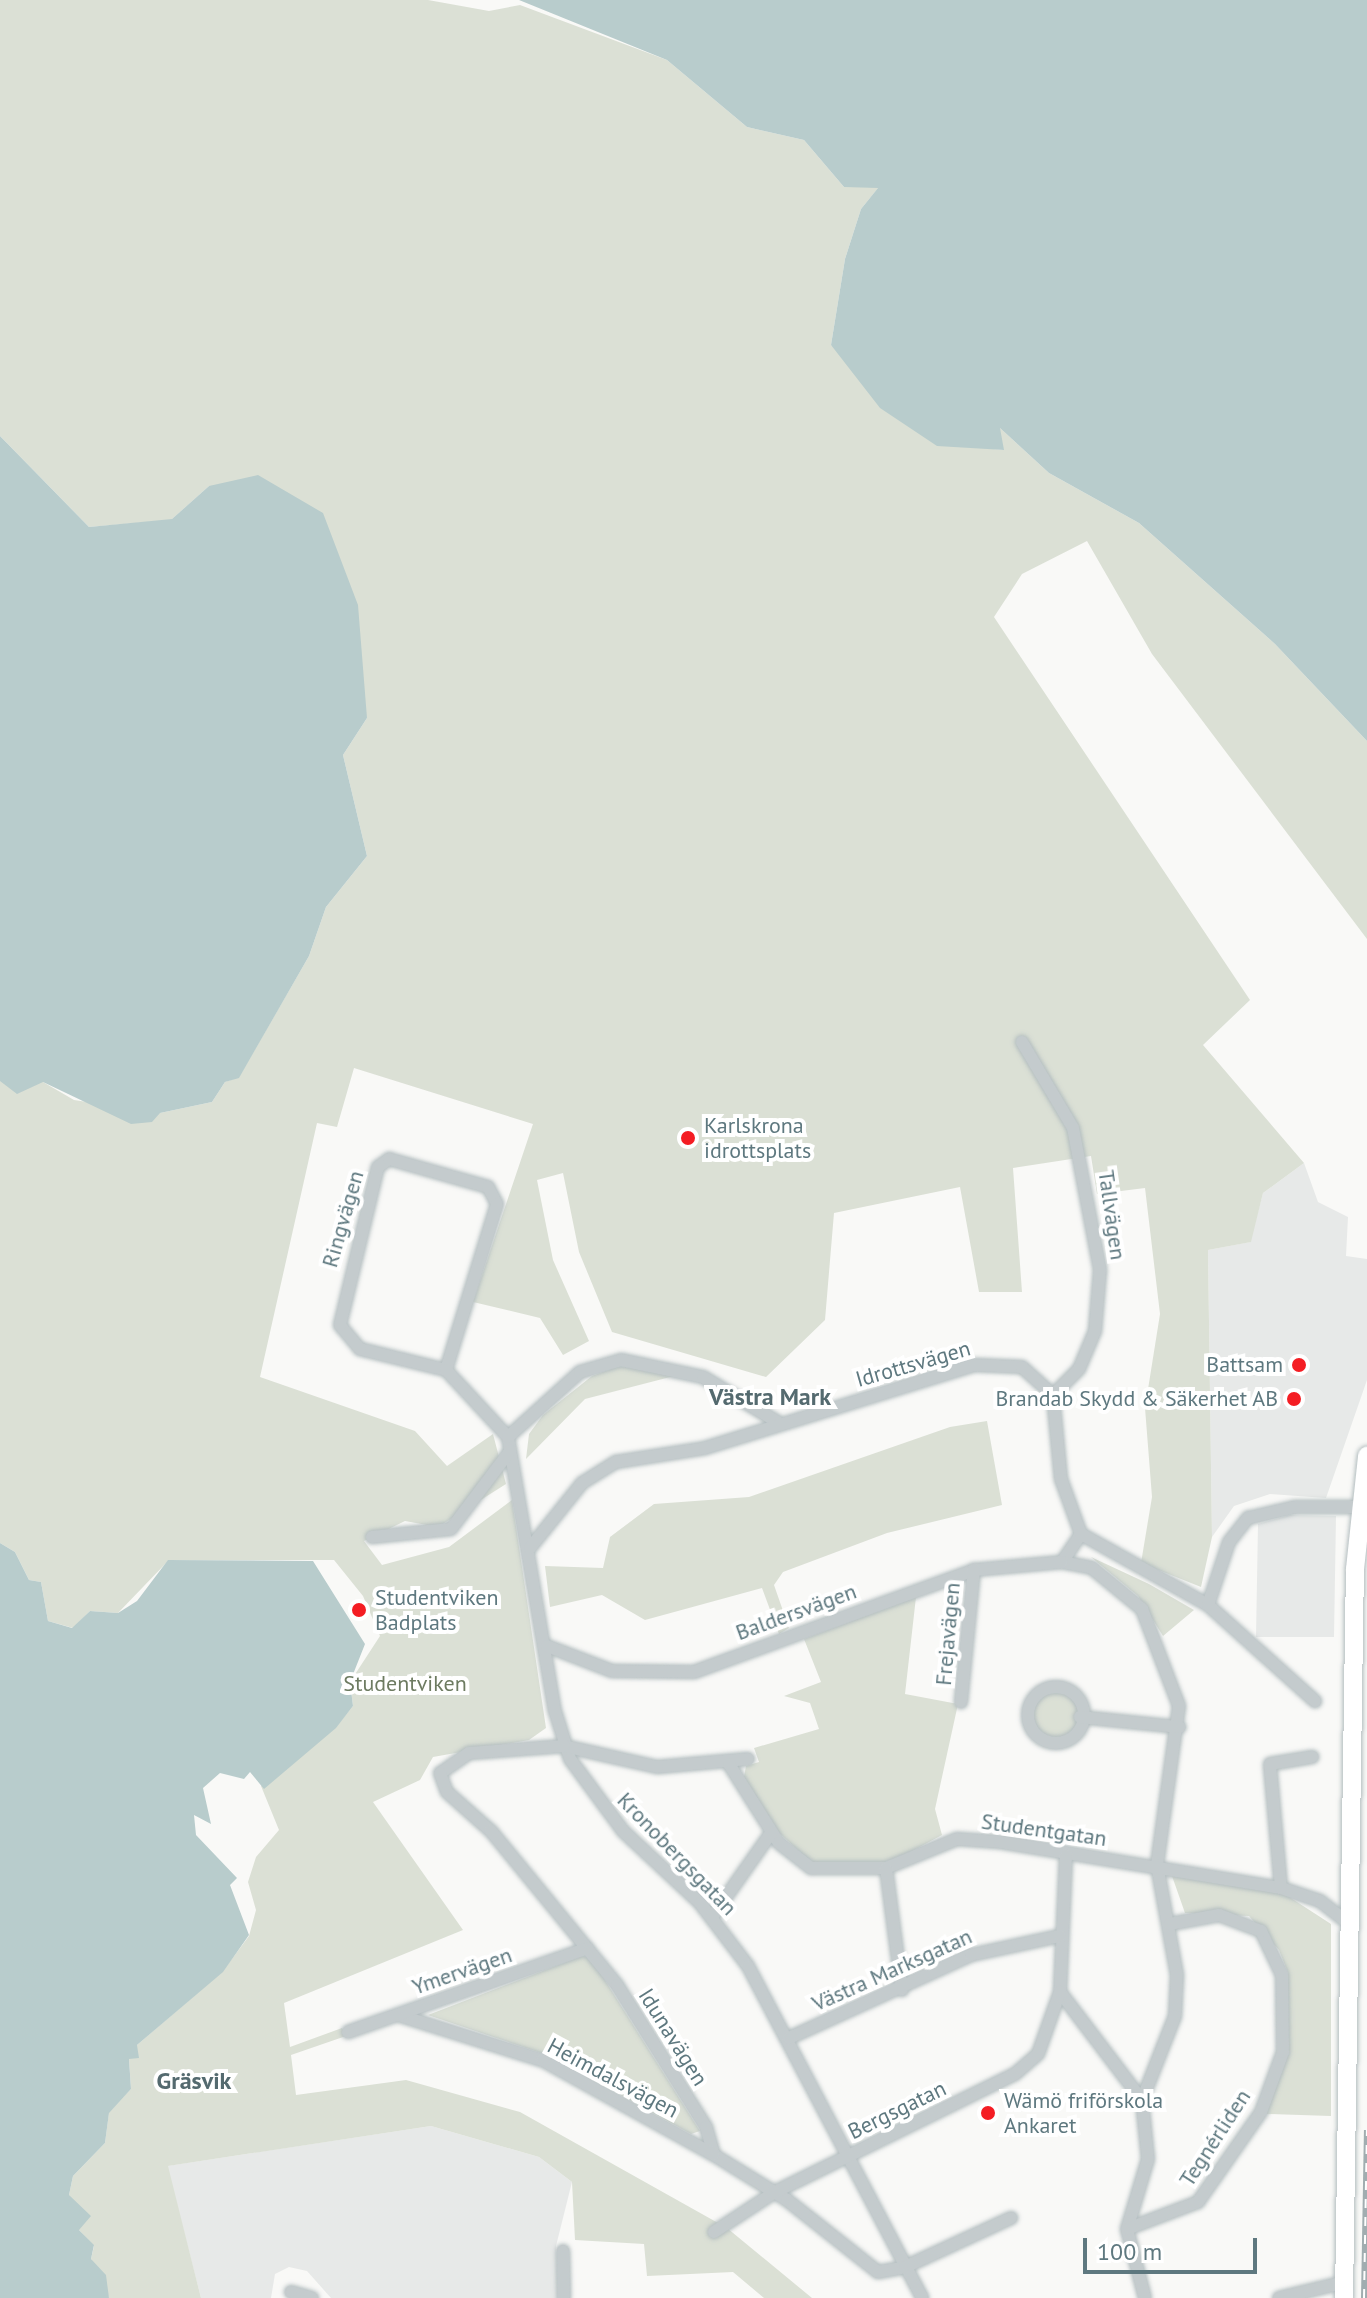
<!DOCTYPE html>
<html>
<head>
<meta charset="utf-8">
<style>
  body { margin:0 }
  #map { position:relative; width:1367px; height:2298px; overflow:hidden; background:#f9f9f7; font-family:"PT Sans",sans-serif }
  div>[style] { position:absolute }
  [style*='--x'] { left:calc(var(--x)*1px); top:calc(var(--y)*1px); width:calc(var(--w)*1px); rotate:calc(var(--a)*1deg) }
  .built>* { inset:0; background:#e7e9e8 }
  .green>* { inset:0; background:#dbe0d5 }
  .round { border-radius:50% }
  .water>* { inset:0; background:#b8cccc }
  .roads { filter:drop-shadow(0 0 2px #b4bec0) drop-shadow(0 0 2px #b4bec0) }
  .street>* { height:12px; margin:-6px; padding:0 6px; transform-origin:6px; border-radius:6px; background:#c4cbcd }
  .street>.ring { margin:-6px; padding:0; box-sizing:content-box; background:none; border:12px solid #c4cbcd; border-radius:50% }
  .secondary>* { height:18px; margin:-9px; padding:0 9px; transform-origin:9px; border-radius:9px; background:#fff }
  .rail>* { height:6px; margin-top:-3px; transform-origin:0; background:repeating-linear-gradient(90deg,#fff 0 9px,#a1adb0 0 18px); box-sizing:border-box; border-block:2px solid #a1adb0 }
  .dots>* { width:22px; height:22px; translate:-50% -50%; box-sizing:border-box; border:4px solid #fff; border-radius:50% }
  span { translate:-50% -50%; white-space:nowrap; text-align:center; line-height:1.15; -webkit-text-stroke:8px #fff; paint-order:stroke }
  .poi-label { font-size:22px; color:#5e787f }
  .left { translate:0 -50%; text-align:left }
  .right { translate:-100% -50%; text-align:right }
  .street-label { font-size:22px; color:#5e787f }
  .park-label { font-size:22px; color:#6d7b61 }
  .neighbourhood-label { font-size:24px; color:#546a6f; font-weight:700 }
  .scale { position:absolute; left:1083px; top:2238px; width:174px; height:36px; box-sizing:border-box; border:4px solid #5e787f; border-top:0; padding-left:10px; font-size:24px; line-height:28px; white-space:nowrap; color:#5e787f; -webkit-text-stroke:6px #fff; paint-order:stroke }
</style>
</head>
<body>
<div id="map">
  <div class="built">
    <div style="clip-path:polygon(1304px 1163px,1318px 1202px,1348px 1217px,1346px 1256px,1367px 1259px,1367px 1380px,1326px 1498px,1270px 1494px,1234px 1506px,1212px 1537px,1208px 1250px,1250px 1242px,1263px 1193px)"></div>
    <div style="clip-path:polygon(1290px 1515px,1336px 1516px,1334px 1637px,1256px 1637px,1258px 1524px)"></div>
    <div style="clip-path:polygon(431px 2126px,539px 2157px,572px 2182px,556px 2246px,558px 2298px,331px 2298px,307px 2271px,289px 2267px,275px 2274px,271px 2298px,201px 2298px,167px 2166px)"></div>
  </div>
  <div class="green">
    <div style="clip-path:polygon(0 0,428px 0,489px 11px,520px 5px,667px 60px,747px 127px,804px 140px,844px 187px,879px 187px,861px 209px,845px 259px,831px 345px,975px 447px,1003px 450px,999px 427px,1049px 473px,1139px 523px,1275px 644px,1367px 741px,1367px 939px,1152px 654px,1087px 541px,1022px 574px,994px 617px,1250px 1000px,1203px 1045px,1304px 1163px,1263px 1193px,1251px 1242px,1208px 1250px,1212px 1537px,1201px 1587px,1141px 1563px,1152px 1497px,1145px 1408px,1160px 1314px,1145px 1188px,1097px 1194px,1091px 1156px,1013px 1168px,1022px 1292px,979px 1292px,960px 1187px,834px 1213px,825px 1320px,766px 1377px,612px 1332px,579px 1252px,563px 1173px,537px 1180px,553px 1260px,589px 1341px,563px 1355px,540px 1318px,473px 1302px,533px 1124px,354px 1068px,337px 1127px,317px 1123px,260px 1377px,415px 1431px,447px 1466px,493px 1434px,506px 1484px,438px 1527px,405px 1521px,364px 1541px,382px 1565px,449px 1547px,512px 1500px,546px 1728px,529px 1740px,433px 1757px,420px 1780px,373px 1802px,463px 1930px,284px 2003px,290px 2047px,342px 2028px,346px 2036px,291px 2055px,296px 2095px,406px 2080px,520px 2112px,727px 2228px,812px 2298px,764px 2298px,733px 2272px,647px 2276px,644px 2244px,575px 2240px,572px 2182px,539px 2157px,431px 2126px,168px 2166px,201px 2298px,109px 2298px,91px 2259px,94px 2246px,79px 2230px,69px 2195px,73px 2176px,105px 2143px,109px 2112px,131px 2089px,129px 2059px,137px 2045px,223px 1971px,249px 1936px,256px 1910px,248px 1882px,256px 1857px,279px 1830px,261px 1786px,336px 1727px,353px 1706px,350px 1682px,380px 1636px,363px 1596px,334px 1560px,169px 1560px,118px 1613px,90px 1611px,73px 1628px,48px 1621px,41px 1582px,29px 1580px,15px 1552px,0 1543px,0 1081px,43px 1082px,74px 1100px,160px 1113px,212px 1102px,225px 1082px,239px 1077px,309px 956px,326px 907px,367px 856px,343px 755px,367px 718px,209px 486px,171px 520px,89px 527px,0 436px)"></div>
    <div style="clip-path:polygon(619px 1366px,678px 1375px,585px 1399px,526px 1459px,529px 1434px,543px 1415px,592px 1376px)"></div>
    <div style="clip-path:polygon(987px 1421px,1002px 1505px,887px 1533px,783px 1572px,774px 1585px,789px 1628px,779px 1634px,762px 1588px,645px 1620px,602px 1595px,550px 1607px,545px 1566px,603px 1568px,610px 1537px,654px 1504px,749px 1497px,950px 1427px)"></div>
    <div style="clip-path:polygon(1091px 1557px,1149px 1584px,1194px 1610px,1163px 1636px,1138px 1596px)"></div>
    <div style="clip-path:polygon(916px 1597px,905px 1694px,958px 1704px,935px 1809px,942px 1835px,888px 1864px,811px 1862px,777px 1831px,744px 1777px,746px 1766px,759px 1762px,754px 1748px,819px 1729px,810px 1703px,784px 1696px,821px 1682px,804px 1639px)"></div>
    <div class="round" style="left:1033px;top:1693px;width:46px;height:46px"></div>
    <div style="clip-path:polygon(1172px 1876px,1280px 1891px,1331px 1924px,1331px 2116px,1266px 2114px,1288px 2053px,1288px 1973px,1279px 1950px,1249px 1916px,1185px 1913px)"></div>
    <div style="clip-path:polygon(582px 1956px,591px 1958px,700px 2131px,691px 2134px,547px 2055px,428px 2015px)"></div>
  </div>
  <div class="water">
    <div style="clip-path:polygon(519px 0,1367px 0,1367px 741px,1275px 644px,1139px 523px,1049px 473px,1000px 428px,1004px 450px,937px 446px,880px 408px,831px 345px,845px 259px,861px 209px,878px 188px,844px 187px,804px 140px,747px 127px,667px 60px)"></div>
    <div style="clip-path:polygon(0 436px,89px 527px,172px 519px,209px 486px,258px 475px,323px 513px,358px 605px,367px 718px,343px 755px,367px 856px,326px 907px,309px 956px,239px 1078px,225px 1082px,212px 1102px,160px 1113px,152px 1122px,131px 1124px,43px 1082px,17px 1094px,0 1081px)"></div>
    <div style="clip-path:polygon(0 1543px,15px 1552px,29px 1580px,41px 1582px,48px 1621px,72px 1628px,90px 1611px,118px 1613px,137px 1601px,168px 1560px,313px 1561px,365px 1644px,350px 1682px,353px 1706px,336px 1728px,264px 1789px,250px 1772px,244px 1779px,220px 1773px,203px 1788px,211px 1824px,194px 1815px,196px 1835px,237px 1878px,230px 1885px,249px 1935px,223px 1972px,137px 2045px,139px 2058px,129px 2059px,131px 2089px,109px 2113px,105px 2143px,73px 2176px,69px 2195px,91px 2216px,79px 2230px,94px 2245px,91px 2259px,106px 2275px,109px 2298px,0 2298px)"></div>
  </div>
  <div class="roads">
    <div class="street">
      <div style="--x:1022;--y:1042;--w:100;--a:59.3"></div>
      <div style="--x:1073;--y:1128;--w:145;--a:79.2"></div>
      <div style="--x:1100;--y:1270;--w:61;--a:94.7"></div>
      <div style="--x:1095;--y:1331;--w:41;--a:112.8"></div>
      <div style="--x:1079;--y:1369;--w:37;--a:135"></div>
      <div style="--x:446;--y:1370;--w:89;--a:-166.3"></div>
      <div style="--x:360;--y:1349;--w:31;--a:-130"></div>
      <div style="--x:340;--y:1325;--w:163;--a:-76.5"></div>
      <div style="--x:378;--y:1167;--w:14;--a:-36"></div>
      <div style="--x:389;--y:1159;--w:103;--a:15.8"></div>
      <div style="--x:488;--y:1187;--w:19;--a:62"></div>
      <div style="--x:497;--y:1204;--w:174;--a:107.1"></div>
      <div style="--x:446;--y:1370;--w:91;--a:47.2"></div>
      <div style="--x:508;--y:1437;--w:278;--a:80.3"></div>
      <div style="--x:555;--y:1711;--w:50;--a:72.6"></div>
      <div style="--x:570;--y:1759;--w:89;--a:53.6"></div>
      <div style="--x:623;--y:1831;--w:105;--a:43.1"></div>
      <div style="--x:700;--y:1903;--w:79;--a:52.7"></div>
      <div style="--x:748;--y:1966;--w:375;--a:62.3"></div>
      <div style="--x:508;--y:1437;--w:97;--a:-42.1"></div>
      <div style="--x:580;--y:1372;--w:43;--a:-16.3"></div>
      <div style="--x:621;--y:1360;--w:84;--a:11.7"></div>
      <div style="--x:703;--y:1377;--w:87;--a:31"></div>
      <div style="--x:1081;--y:1534;--w:34;--a:124"></div>
      <div style="--x:1062;--y:1562;--w:31;--a:11"></div>
      <div style="--x:1092;--y:1568;--w:65;--a:39.4"></div>
      <div style="--x:1142;--y:1609;--w:104;--a:69.1"></div>
      <div style="--x:1179;--y:1706;--w:161;--a:97.9"></div>
      <div style="--x:1157;--y:1865;--w:112;--a:79.7"></div>
      <div style="--x:1177;--y:1975;--w:41;--a:92.8"></div>
      <div style="--x:1175;--y:2016;--w:90;--a:111.4"></div>
      <div style="--x:372;--y:1537;--w:79;--a:-5.8"></div>
      <div style="--x:451;--y:1529;--w:98;--a:-52.9"></div>
      <div style="--x:530;--y:1548;--w:83;--a:-51.3"></div>
      <div style="--x:582;--y:1483;--w:40;--a:-32"></div>
      <div style="--x:616;--y:1462;--w:90;--a:-8.9"></div>
      <div style="--x:705;--y:1448;--w:282;--a:-17.1"></div>
      <div style="--x:974;--y:1365;--w:48;--a:2.4"></div>
      <div style="--x:1022;--y:1367;--w:42;--a:42.1"></div>
      <div style="--x:1053;--y:1395;--w:84;--a:84.6"></div>
      <div style="--x:1061;--y:1479;--w:59;--a:70"></div>
      <div style="--x:1081;--y:1534;--w:145;--a:29.2"></div>
      <div style="--x:1208;--y:1605;--w:144;--a:41.9"></div>
      <div style="--x:1208;--y:1605;--w:66;--a:-71.6"></div>
      <div style="--x:1229;--y:1542;--w:31;--a:-52"></div>
      <div style="--x:1248;--y:1518;--w:48;--a:-13.2"></div>
      <div style="--x:1295;--y:1507;--w:63;--a:0"></div>
      <div style="--x:547;--y:1646;--w:70;--a:21"></div>
      <div style="--x:612;--y:1671;--w:82;--a:0.7"></div>
      <div style="--x:694;--y:1672;--w:298;--a:-20"></div>
      <div style="--x:974;--y:1570;--w:88;--a:-5.2"></div>
      <div class="ring" style="left:1028px;top:1687px;width:44px;height:44px"></div>
      <div style="--x:961;--y:1702;--w:133;--a:-84.4"></div>
      <div style="--x:1080;--y:1717;--w:100;--a:5.8"></div>
      <div style="--x:748;--y:1759;--w:91;--a:175"></div>
      <div style="--x:657;--y:1767;--w:95;--a:-167.3"></div>
      <div style="--x:564;--y:1746;--w:95;--a:175.8"></div>
      <div style="--x:469;--y:1753;--w:35;--a:145"></div>
      <div style="--x:440;--y:1773;--w:20;--a:70"></div>
      <div style="--x:447;--y:1792;--w:59;--a:41.6"></div>
      <div style="--x:491;--y:1831;--w:199;--a:50.7"></div>
      <div style="--x:617;--y:1985;--w:168;--a:57.9"></div>
      <div style="--x:706;--y:2127;--w:29;--a:74"></div>
      <div style="--x:714;--y:2155;--w:86;--a:31.7"></div>
      <div style="--x:787;--y:2200;--w:116;--a:38.4"></div>
      <div style="--x:878;--y:2272;--w:27;--a:-10"></div>
      <div style="--x:905;--y:2267;--w:117;--a:-24.8"></div>
      <div style="--x:729;--y:1764;--w:93;--a:57.7"></div>
      <div style="--x:779;--y:1843;--w:41;--a:38"></div>
      <div style="--x:811;--y:1868;--w:75;--a:0"></div>
      <div style="--x:886;--y:1868;--w:77;--a:-22.2"></div>
      <div style="--x:957;--y:1839;--w:43;--a:4"></div>
      <div style="--x:1000;--y:1842;--w:285;--a:9.3"></div>
      <div style="--x:1281;--y:1888;--w:41;--a:18.4"></div>
      <div style="--x:1320;--y:1901;--w:41;--a:38"></div>
      <div style="--x:1066;--y:1855;--w:137;--a:92.5"></div>
      <div style="--x:1060;--y:1992;--w:136;--a:52.8"></div>
      <div style="--x:1142;--y:2100;--w:59;--a:84.2"></div>
      <div style="--x:1148;--y:2159;--w:73;--a:106.7"></div>
      <div style="--x:1127;--y:2229;--w:71;--a:75.4"></div>
      <div style="--x:886;--y:1868;--w:123;--a:82.5"></div>
      <div style="--x:1281;--y:1888;--w:124;--a:-95.1"></div>
      <div style="--x:1270;--y:1764;--w:43;--a:-9.5"></div>
      <div style="--x:712;--y:1917;--w:103;--a:-54.9"></div>
      <div style="--x:398;--y:2015;--w:151;--a:17.4"></div>
      <div style="--x:542;--y:2060;--w:196;--a:28.9"></div>
      <div style="--x:348;--y:2032;--w:254;--a:-19.3"></div>
      <div style="--x:789;--y:2038;--w:200;--a:-24.5"></div>
      <div style="--x:971;--y:1955;--w:91;--a:-12.1"></div>
      <div style="--x:1127;--y:2229;--w:76;--a:-20.8"></div>
      <div style="--x:1198;--y:2202;--w:110;--a:-55"></div>
      <div style="--x:1261;--y:2112;--w:64;--a:-69.9"></div>
      <div style="--x:1283;--y:2052;--w:77;--a:-90.7"></div>
      <div style="--x:1282;--y:1975;--w:49;--a:-115.5"></div>
      <div style="--x:1261;--y:1931;--w:45;--a:-159.1"></div>
      <div style="--x:1219;--y:1915;--w:50;--a:169.6"></div>
      <div style="--x:714;--y:2232;--w:73;--a:-33.3"></div>
      <div style="--x:775;--y:2192;--w:267;--a:-26.2"></div>
      <div style="--x:1015;--y:2074;--w:30;--a:-41"></div>
      <div style="--x:1038;--y:2054;--w:66;--a:-70.5"></div>
      <div style="--x:563;--y:2251;--w:47;--a:88.8"></div>
      <div style="--x:291;--y:2292;--w:22;--a:16"></div>
      <div style="--x:1279;--y:2298;--w:68;--a:-13.6"></div>
    </div>
    <div class="secondary">
      <div style="--x:1344;--y:2298;--w:729;--a:-89.14"></div>
      <div style="--x:1355;--y:1569;--w:114;--a:-83.9"></div>
    </div>
  </div>
  <div class="rail">
    <div style="--x:1364;--y:2298;--w:168;--a:-89"></div>
  </div>
  <div class="dots">
    <div style="left:688px;top:1138px;background:#f41d23"></div>
    <div style="left:1299px;top:1365px;background:#f41d23"></div>
    <div style="left:1294px;top:1399px;background:#f41d23"></div>
    <div style="left:359px;top:1610px;background:#f41d23"></div>
    <div style="left:988px;top:2113px;background:#f41d23"></div>
  </div>
  <div class="poi-label">
    <span class="left" style="left:704px;top:1138px">Karlskrona<br>idrottsplats</span>
    <span class="right" style="left:1283px;top:1365px">Battsam</span>
    <span class="right" style="left:1278px;top:1399px">Brandab Skydd &amp; Säkerhet AB</span>
    <span class="left" style="left:375px;top:1610px">Studentviken<br>Badplats</span>
    <span class="left" style="left:1004px;top:2113px">Wämö friförskola<br>Ankaret</span>
  </div>
  <div class="street-label">
    <span style="left:1112px;top:1215px;rotate:82deg">Tallvägen</span>
    <span style="left:343px;top:1219px;rotate:-74deg">Ringvägen</span>
    <span style="left:913px;top:1364px;rotate:-16deg">Idrottsvägen</span>
    <span style="left:796px;top:1612px;rotate:-20deg">Baldersvägen</span>
    <span style="left:948px;top:1634px;rotate:-85deg">Frejavägen</span>
    <span style="left:1044px;top:1830px;rotate:8deg">Studentgatan</span>
    <span style="left:677px;top:1854px;rotate:46deg">Kronobergsgatan</span>
    <span style="left:892px;top:1970px;rotate:-24deg">Västra Marksgatan</span>
    <span style="left:462px;top:1971px;rotate:-19deg">Ymervägen</span>
    <span style="left:673px;top:2037px;rotate:58deg">Idunavägen</span>
    <span style="left:613px;top:2078px;rotate:28deg">Heimdalsvägen</span>
    <span style="left:897px;top:2110px;rotate:-26deg">Bergsgatan</span>
    <span style="left:1215px;top:2138px;rotate:-57deg">Tegnérliden</span>
  </div>
  <div class="park-label">
    <span style="left:405px;top:1684px">Studentviken</span>
  </div>
  <div class="neighbourhood-label">
    <span style="left:770px;top:1397px">Västra Mark</span>
    <span style="left:194px;top:2081px">Gräsvik</span>
  </div>
  <div class="scale">100 m</div>
</div>
</body>
</html>
